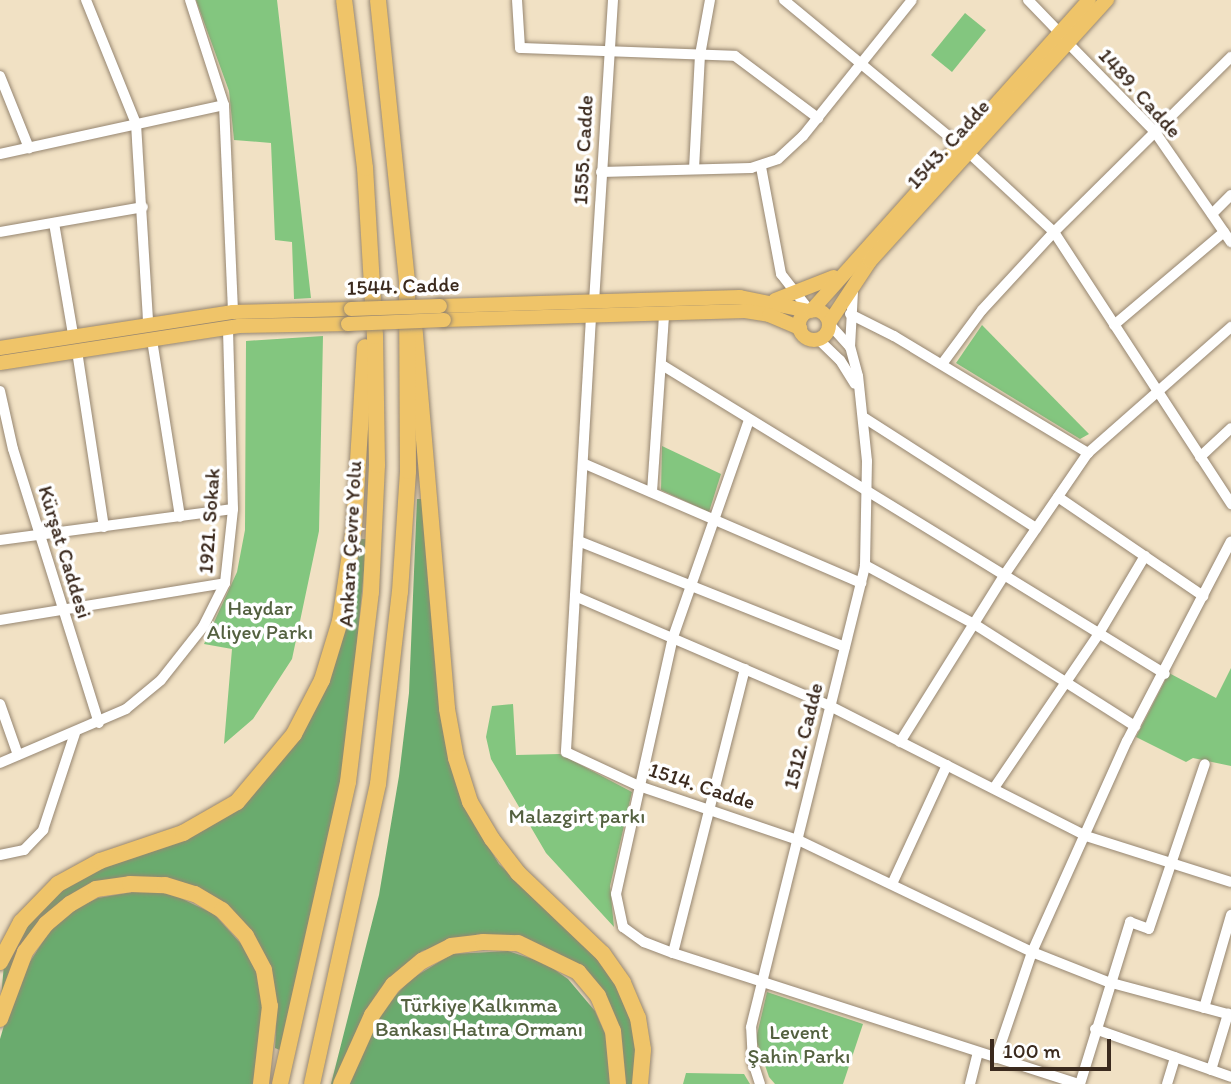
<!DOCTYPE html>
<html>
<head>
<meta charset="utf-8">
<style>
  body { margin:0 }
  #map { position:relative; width:1231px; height:1084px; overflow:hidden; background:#f1e1c4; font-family:Itim,sans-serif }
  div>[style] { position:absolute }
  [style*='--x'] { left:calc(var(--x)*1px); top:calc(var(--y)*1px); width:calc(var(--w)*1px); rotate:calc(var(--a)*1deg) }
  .green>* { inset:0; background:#83c67f; transform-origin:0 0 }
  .forest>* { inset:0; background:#6aab6e }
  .roads { filter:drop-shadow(0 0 2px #968671) drop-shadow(0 0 2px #968671) }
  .minor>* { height:10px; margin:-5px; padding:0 5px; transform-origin:5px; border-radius:5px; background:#fff }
  .major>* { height:14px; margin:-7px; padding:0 7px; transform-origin:7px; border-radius:7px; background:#efc469 }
  .major>.ring { margin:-7px; padding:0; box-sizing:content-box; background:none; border:14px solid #efc469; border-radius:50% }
  .highway>* { height:16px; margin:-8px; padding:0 8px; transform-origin:8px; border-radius:8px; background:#efc469 }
  .bridges { filter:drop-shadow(0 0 2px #968671) drop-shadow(0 0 2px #968671) }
  .major-bridge>* { height:14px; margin:-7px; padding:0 7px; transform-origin:7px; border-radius:7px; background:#efc469 }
  span { translate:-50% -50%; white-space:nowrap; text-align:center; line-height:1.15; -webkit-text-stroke:7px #fff; paint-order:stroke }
  .street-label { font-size:21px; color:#3b2a1e }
  .park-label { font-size:21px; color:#546140 }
  .scale { position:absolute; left:990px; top:1039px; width:121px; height:32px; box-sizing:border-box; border:4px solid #3b2a1e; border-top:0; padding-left:9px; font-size:21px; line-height:24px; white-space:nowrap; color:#3b2a1e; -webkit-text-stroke:5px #fff; paint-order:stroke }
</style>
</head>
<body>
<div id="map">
  <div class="green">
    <div style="clip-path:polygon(196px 0,277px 0,311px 298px,294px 299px,292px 242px,275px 240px,271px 143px,234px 140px,229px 91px)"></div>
    <div style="left:965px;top:13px;width:27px;height:54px;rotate:39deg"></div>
    <div style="clip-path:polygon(982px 325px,1089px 434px,1080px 439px,956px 363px)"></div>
    <div style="clip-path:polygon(323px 336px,319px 531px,292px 659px,253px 719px,224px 744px,232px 649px,204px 644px,237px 572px,245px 530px,246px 341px)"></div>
    <div style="clip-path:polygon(662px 446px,721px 474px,709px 512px,661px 490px)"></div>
    <div style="clip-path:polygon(1231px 668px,1231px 766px,1193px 758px,1186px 762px,1136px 737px,1169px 673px,1216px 698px)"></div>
    <div style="clip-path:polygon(513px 704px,516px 755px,560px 754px,632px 792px,610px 886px,614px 927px,546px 853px,491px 759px,486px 737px,492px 706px)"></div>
    <div style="clip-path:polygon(767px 992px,863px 1024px,843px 1084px,775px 1084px,769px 1077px,756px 1039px)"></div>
    <div style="clip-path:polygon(686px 1073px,744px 1074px,750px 1084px,683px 1084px)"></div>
  </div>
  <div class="forest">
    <div style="clip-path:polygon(417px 499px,427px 499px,437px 648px,478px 830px,499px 864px,593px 954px,620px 986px,635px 1026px,635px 1084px,621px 1084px,601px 993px,511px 938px,479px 934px,422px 951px,392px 977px,336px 1084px,331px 1084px,379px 895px,399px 776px,409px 693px)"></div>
    <div style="clip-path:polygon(357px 539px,367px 539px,345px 770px,282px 1051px,275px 1048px,277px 1007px,223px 908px,130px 878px,45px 922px,0 1011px,4px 964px,36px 912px,62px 885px,105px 864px,197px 830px,304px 726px)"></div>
    <div style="clip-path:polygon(144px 890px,170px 893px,214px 914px,253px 957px,267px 1012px,258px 1084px,0 1084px,0 1039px,5px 1022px,22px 974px,51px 929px,78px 907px,98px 898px)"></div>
    <div style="clip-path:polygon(508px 951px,545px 963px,568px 979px,595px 1011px,607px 1038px,610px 1084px,348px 1084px,380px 1012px,411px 979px,452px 954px)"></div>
  </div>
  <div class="roads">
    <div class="minor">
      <div style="--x:86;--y:0;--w:134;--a:68"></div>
      <div style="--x:136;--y:124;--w:199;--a:86.5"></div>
      <div style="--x:190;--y:0;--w:110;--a:72.1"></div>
      <div style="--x:224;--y:105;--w:207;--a:87.5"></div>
      <div style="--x:517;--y:0;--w:48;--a:86.4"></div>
      <div style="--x:520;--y:48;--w:215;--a:2.1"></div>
      <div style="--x:735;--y:56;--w:104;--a:36.8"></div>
      <div style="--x:784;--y:0;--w:224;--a:39.6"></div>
      <div style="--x:1028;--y:0;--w:42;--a:46"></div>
      <div style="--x:1066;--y:41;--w:127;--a:45.6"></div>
      <div style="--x:1155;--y:132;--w:134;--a:55.4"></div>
      <div style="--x:0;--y:76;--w:78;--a:68.1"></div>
      <div style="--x:968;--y:152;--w:117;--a:42.9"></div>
      <div style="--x:1054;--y:232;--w:325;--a:56.9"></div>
      <div style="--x:0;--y:154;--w:229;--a:-12.3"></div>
      <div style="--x:761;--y:167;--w:109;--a:79.4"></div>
      <div style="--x:781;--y:274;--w:47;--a:51.9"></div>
      <div style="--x:694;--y:169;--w:114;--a:-87"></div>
      <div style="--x:700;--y:55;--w:56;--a:-79.7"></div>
      <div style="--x:601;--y:172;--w:150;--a:-1.5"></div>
      <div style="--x:751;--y:168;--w:28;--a:-18"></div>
      <div style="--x:778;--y:159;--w:34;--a:-43"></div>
      <div style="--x:803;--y:136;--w:174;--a:-51.3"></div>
      <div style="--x:1212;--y:214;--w:27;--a:-45"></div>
      <div style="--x:54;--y:223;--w:113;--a:80.3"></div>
      <div style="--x:0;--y:232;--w:145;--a:-9.9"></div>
      <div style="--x:594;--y:302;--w:303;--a:-86.4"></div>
      <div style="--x:850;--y:314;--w:49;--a:26.6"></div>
      <div style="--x:894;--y:336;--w:227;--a:31.1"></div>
      <div style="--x:591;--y:317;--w:436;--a:93.3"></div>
      <div style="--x:566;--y:752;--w:81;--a:25"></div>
      <div style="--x:639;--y:786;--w:168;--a:18.8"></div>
      <div style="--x:798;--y:840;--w:259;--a:25.6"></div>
      <div style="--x:1032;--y:952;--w:82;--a:21.5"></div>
      <div style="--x:1108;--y:982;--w:127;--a:15"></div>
      <div style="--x:1114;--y:325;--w:144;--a:-40.2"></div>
      <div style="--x:818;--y:339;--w:30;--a:44"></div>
      <div style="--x:840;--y:360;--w:28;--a:58"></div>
      <div style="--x:152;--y:340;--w:179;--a:81"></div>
      <div style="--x:850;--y:347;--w:56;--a:-86.9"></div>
      <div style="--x:77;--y:351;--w:178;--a:81.3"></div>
      <div style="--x:942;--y:364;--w:67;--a:-53.5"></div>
      <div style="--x:982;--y:310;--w:106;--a:-47.3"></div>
      <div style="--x:1054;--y:232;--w:249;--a:-44.7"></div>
      <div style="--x:662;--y:365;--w:590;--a:31.56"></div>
      <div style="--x:0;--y:391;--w:59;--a:77.4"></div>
      <div style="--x:13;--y:449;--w:287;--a:72.6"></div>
      <div style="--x:863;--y:417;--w:206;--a:32.7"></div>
      <div style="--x:749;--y:420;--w:230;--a:109.3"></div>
      <div style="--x:673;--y:637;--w:263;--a:102.5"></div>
      <div style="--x:616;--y:894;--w:34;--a:78"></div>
      <div style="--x:623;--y:927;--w:26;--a:36"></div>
      <div style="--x:644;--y:942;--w:31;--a:21"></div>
      <div style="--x:673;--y:953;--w:427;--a:17.9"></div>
      <div style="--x:1200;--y:457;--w:42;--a:-43.1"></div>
      <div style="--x:585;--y:464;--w:301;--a:23.3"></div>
      <div style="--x:652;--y:492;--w:178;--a:-86.1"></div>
      <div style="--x:1058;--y:497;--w:176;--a:34.3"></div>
      <div style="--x:0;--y:540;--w:235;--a:-7.6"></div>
      <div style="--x:581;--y:542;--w:284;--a:21.7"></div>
      <div style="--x:865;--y:565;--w:124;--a:28.4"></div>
      <div style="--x:974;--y:624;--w:191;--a:32.4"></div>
      <div style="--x:577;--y:597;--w:275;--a:23.3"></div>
      <div style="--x:830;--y:706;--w:287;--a:26.9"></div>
      <div style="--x:1086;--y:836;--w:152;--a:17.6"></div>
      <div style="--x:0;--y:620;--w:228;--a:-9.3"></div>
      <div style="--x:0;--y:704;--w:54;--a:70.6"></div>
      <div style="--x:900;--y:742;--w:198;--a:-58"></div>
      <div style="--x:1005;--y:574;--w:147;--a:-55.6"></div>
      <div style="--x:1088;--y:453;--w:191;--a:-41.4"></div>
      <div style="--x:0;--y:763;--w:137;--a:-23.2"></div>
      <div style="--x:126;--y:709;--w:45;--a:-39.6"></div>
      <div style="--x:161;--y:680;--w:68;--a:-51.6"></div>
      <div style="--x:203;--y:627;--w:49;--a:-63.4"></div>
      <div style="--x:225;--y:583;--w:74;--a:-83.8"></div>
      <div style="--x:233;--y:509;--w:181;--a:-91.6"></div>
      <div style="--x:994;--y:788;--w:185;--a:-55.8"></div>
      <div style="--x:1098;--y:635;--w:92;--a:-59.3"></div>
      <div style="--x:0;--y:855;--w:25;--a:-12"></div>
      <div style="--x:24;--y:850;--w:28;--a:-46"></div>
      <div style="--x:43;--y:830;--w:102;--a:-71.7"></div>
      <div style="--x:892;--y:884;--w:131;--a:-65.2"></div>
      <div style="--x:673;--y:953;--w:293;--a:-75.8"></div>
      <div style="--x:1204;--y:1008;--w:97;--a:-73.8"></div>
      <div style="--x:1095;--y:1029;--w:144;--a:19.4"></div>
      <div style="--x:996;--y:1058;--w:112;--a:-71.2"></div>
      <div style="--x:1032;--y:952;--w:231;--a:-65.8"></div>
      <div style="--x:1127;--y:741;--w:225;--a:-62.5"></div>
      <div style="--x:1211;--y:1070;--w:59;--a:-73.1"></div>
      <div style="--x:760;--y:1084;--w:22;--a:-108"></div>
      <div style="--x:753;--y:1063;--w:36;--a:-93"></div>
      <div style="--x:751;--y:1027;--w:476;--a:-76.1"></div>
      <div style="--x:865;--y:565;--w:104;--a:-88.9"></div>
      <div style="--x:867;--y:461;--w:85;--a:-96"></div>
      <div style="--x:858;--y:376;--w:30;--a:-105"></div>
      <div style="--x:850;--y:347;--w:31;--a:-132"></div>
      <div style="--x:970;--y:1084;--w:32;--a:-76"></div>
      <div style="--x:1080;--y:1084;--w:170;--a:-72.8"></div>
      <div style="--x:1130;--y:922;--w:20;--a:20"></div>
      <div style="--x:1149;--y:929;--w:174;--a:-71.3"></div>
      <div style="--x:1167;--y:1084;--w:28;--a:-73"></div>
    </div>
    <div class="major">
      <div style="--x:775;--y:300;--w:63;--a:-21.3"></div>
      <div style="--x:440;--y:306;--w:300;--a:-1.7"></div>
      <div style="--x:740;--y:297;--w:69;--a:11.6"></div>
      <div class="ring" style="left:799px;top:310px;width:16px;height:16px"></div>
      <div style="--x:811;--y:311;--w:417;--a:-48.2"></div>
      <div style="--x:444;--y:320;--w:301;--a:-1.7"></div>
      <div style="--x:745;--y:311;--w:24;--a:9"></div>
      <div style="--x:769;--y:315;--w:34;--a:23"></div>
      <div style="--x:829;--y:323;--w:74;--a:-56.5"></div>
      <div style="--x:870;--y:261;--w:353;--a:-47.8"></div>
      <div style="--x:0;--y:348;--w:236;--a:-8.8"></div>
      <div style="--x:233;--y:312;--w:118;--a:-1.5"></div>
      <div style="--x:0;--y:363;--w:242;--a:-8.8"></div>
      <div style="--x:239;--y:326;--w:109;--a:-1.1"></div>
    </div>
    <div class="highway">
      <div style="--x:414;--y:323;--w:387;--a:85.1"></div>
      <div style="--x:447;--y:709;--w:50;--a:79.6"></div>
      <div style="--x:456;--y:758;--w:46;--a:72.3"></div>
      <div style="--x:470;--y:802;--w:43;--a:59.3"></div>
      <div style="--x:492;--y:839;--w:43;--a:52.6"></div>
      <div style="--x:518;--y:873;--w:117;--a:43.6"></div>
      <div style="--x:603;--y:954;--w:35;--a:55"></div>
      <div style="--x:623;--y:983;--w:38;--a:67"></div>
      <div style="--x:638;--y:1018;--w:32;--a:81"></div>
      <div style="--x:643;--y:1050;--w:34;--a:95"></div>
      <div style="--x:0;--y:962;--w:45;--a:-62.3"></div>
      <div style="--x:21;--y:922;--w:53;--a:-45.8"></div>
      <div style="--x:58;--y:884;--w:48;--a:-28.7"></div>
      <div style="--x:100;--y:861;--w:88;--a:-18.6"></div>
      <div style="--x:183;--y:833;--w:62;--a:-29.9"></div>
      <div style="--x:237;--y:802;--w:89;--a:-50"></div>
      <div style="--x:294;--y:734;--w:61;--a:-62.6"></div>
      <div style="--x:322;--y:680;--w:62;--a:-73"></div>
      <div style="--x:340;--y:621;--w:95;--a:-81.5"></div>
      <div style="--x:354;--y:527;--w:180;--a:-86.5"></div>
      <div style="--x:0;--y:1019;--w:72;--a:-69.5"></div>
      <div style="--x:25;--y:952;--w:35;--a:-53"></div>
      <div style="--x:46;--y:924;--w:31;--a:-40"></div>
      <div style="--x:70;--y:904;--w:30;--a:-30"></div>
      <div style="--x:96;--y:889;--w:34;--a:-8"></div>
      <div style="--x:130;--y:884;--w:35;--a:2"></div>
      <div style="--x:165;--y:885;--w:31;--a:17"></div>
      <div style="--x:195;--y:894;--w:31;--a:31"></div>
      <div style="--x:222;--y:910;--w:35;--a:47"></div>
      <div style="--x:246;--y:936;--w:38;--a:62"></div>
      <div style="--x:264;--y:970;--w:36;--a:81"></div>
      <div style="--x:270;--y:1006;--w:79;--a:96.6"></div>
      <div style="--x:280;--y:1084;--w:310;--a:-77.3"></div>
      <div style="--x:348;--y:782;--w:191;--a:-83.1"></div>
      <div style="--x:371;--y:592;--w:127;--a:-87.3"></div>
      <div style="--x:377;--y:465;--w:129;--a:-90.9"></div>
      <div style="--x:375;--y:336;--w:168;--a:-93.4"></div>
      <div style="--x:365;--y:168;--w:169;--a:-97.1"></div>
      <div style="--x:312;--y:1084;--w:307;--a:-77.6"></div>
      <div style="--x:378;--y:784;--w:193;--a:-83.5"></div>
      <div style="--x:400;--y:592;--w:121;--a:-86.2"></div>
      <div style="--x:408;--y:471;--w:190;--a:-90.3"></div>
      <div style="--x:407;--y:281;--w:282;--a:-95.9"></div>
      <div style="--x:341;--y:1084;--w:76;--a:-65.8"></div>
      <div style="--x:372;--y:1015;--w:37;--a:-55"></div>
      <div style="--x:393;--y:985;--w:38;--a:-40"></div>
      <div style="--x:422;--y:961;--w:33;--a:-27"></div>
      <div style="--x:451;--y:946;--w:32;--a:-7"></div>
      <div style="--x:483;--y:942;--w:35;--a:2"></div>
      <div style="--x:518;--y:943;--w:67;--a:25.8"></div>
      <div style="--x:578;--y:972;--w:31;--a:50"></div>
      <div style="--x:598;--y:996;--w:38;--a:67"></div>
      <div style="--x:613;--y:1031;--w:53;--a:84.6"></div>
    </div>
  </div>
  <div class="bridges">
    <div class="major-bridge">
      <div style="--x:351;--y:309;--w:89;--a:-1.9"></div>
      <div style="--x:348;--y:324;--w:96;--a:-2.4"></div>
    </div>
  </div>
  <div class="street-label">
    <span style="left:1140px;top:93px;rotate:48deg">1489. Cadde</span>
    <span style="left:948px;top:144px;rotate:-48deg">1543. Cadde</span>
    <span style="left:583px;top:150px;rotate:-87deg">1555. Cadde</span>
    <span style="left:403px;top:286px;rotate:-2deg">1544. Cadde</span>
    <span style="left:209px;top:521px;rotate:-86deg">1921. Sokak</span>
    <span style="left:350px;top:544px;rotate:-87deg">Ankara Çevre Yolu</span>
    <span style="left:65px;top:552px;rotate:73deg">Kürşat Caddesi</span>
    <span style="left:803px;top:736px;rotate:-76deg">1512. Cadde</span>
    <span style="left:702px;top:786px;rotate:18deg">1514. Cadde</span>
  </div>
  <div class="park-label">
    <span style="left:260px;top:620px">Haydar<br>Aliyev Parkı</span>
    <span style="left:577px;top:816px">Malazgirt parkı</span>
    <span style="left:479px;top:1017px">Türkiye Kalkınma<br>Bankası Hatıra Ormanı</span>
    <span style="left:799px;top:1044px">Levent<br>Şahin Parkı</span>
  </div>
  <div class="scale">100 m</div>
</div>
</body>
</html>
